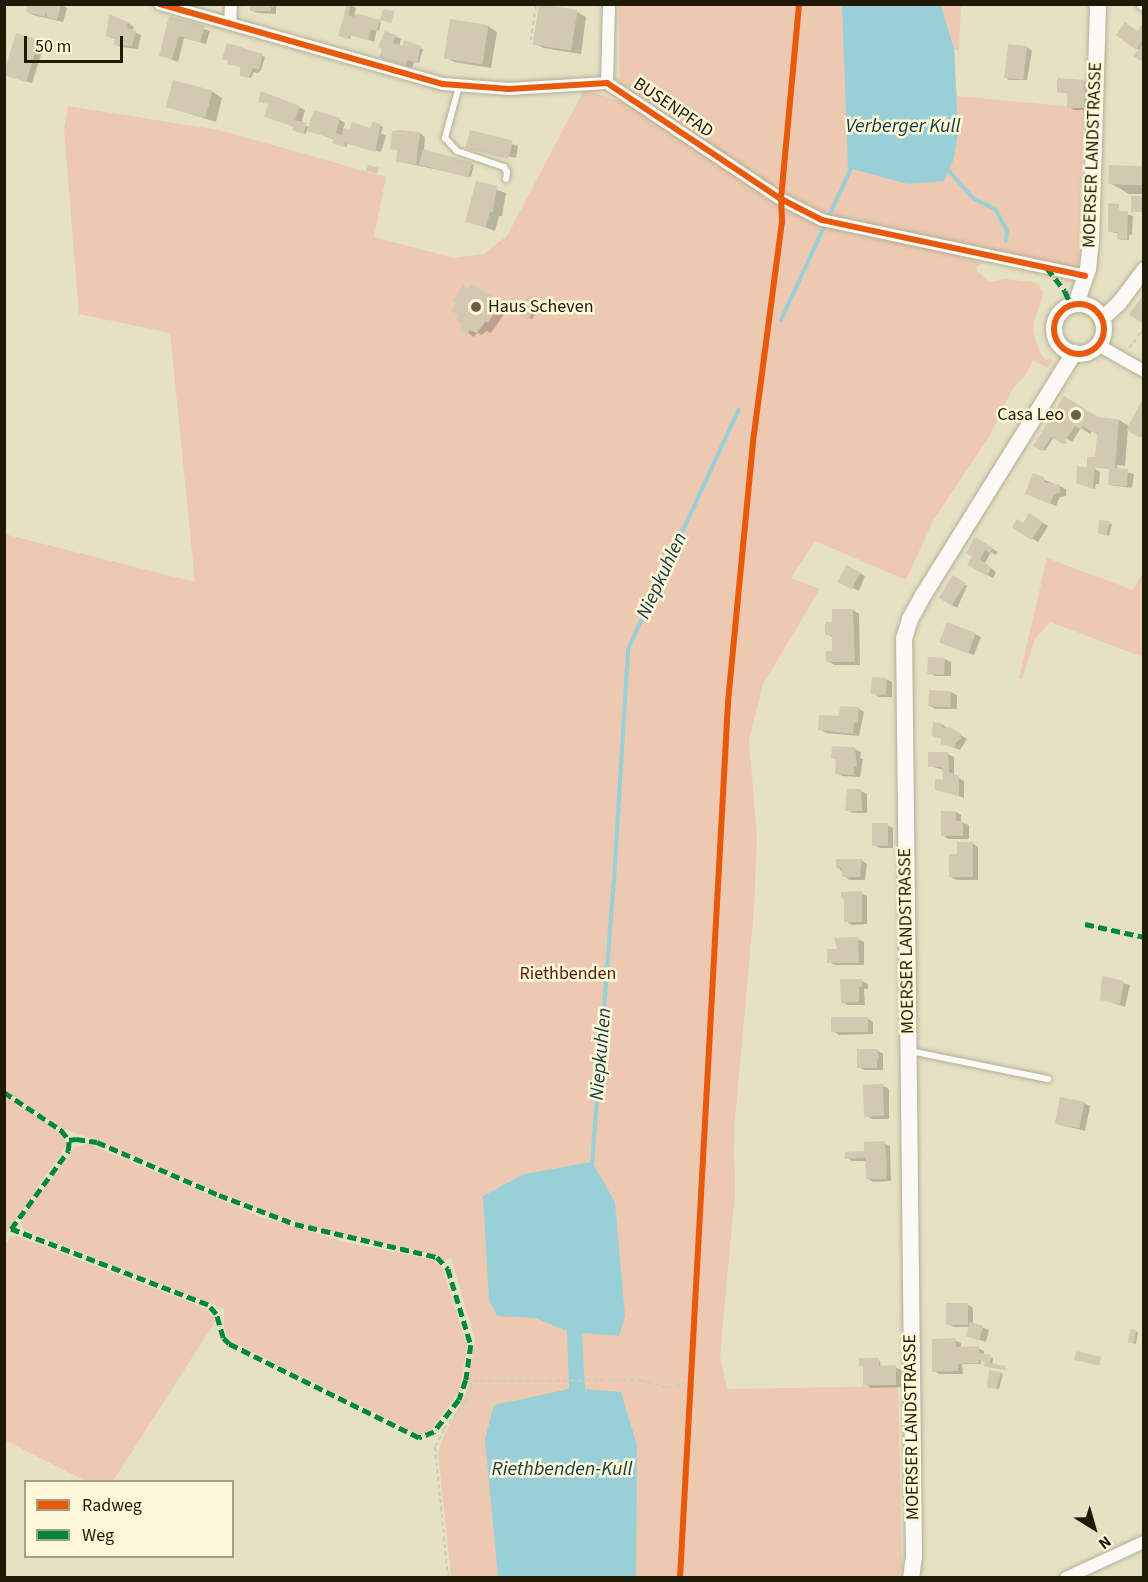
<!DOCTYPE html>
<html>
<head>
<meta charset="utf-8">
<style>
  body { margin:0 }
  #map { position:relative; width:1148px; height:1582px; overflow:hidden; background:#e7e1c4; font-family:"Source Sans 3",sans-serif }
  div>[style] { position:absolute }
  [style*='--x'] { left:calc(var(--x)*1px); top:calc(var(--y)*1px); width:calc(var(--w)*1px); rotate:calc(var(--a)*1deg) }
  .green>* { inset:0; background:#edc9b1 }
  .water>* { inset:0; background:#99d0d7 }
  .shadow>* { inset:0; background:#0003; transform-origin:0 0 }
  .stream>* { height:4px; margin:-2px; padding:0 2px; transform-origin:2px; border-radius:2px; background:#99d0d7 }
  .building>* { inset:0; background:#d2c9b3; transform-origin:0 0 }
  .path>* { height:2px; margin-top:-1px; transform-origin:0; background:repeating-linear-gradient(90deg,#cccbc2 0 4.5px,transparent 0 7.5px) }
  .roads { filter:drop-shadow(0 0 2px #b3af98) drop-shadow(0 0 2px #b3af98) }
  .service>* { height:6px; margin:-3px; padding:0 3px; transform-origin:3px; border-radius:3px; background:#fbfaf6 }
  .minor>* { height:12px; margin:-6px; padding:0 6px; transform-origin:6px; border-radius:6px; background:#fbfaf6 }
  .tertiary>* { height:15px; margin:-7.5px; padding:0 7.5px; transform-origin:7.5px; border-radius:7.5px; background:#fbfaf6 }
  .secondary>* { height:16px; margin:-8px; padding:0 8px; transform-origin:8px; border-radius:8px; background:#fbfaf6 }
  .secondary>.ring { margin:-8px; padding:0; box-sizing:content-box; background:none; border:16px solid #fbfaf6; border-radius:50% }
  .quiet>* { height:4.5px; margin-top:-2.25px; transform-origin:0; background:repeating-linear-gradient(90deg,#00873e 0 9px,transparent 0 13.5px) }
  .cycleway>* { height:6px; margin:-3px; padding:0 3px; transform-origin:3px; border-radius:3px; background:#e8590c }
  .cycleway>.ring { margin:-3px; padding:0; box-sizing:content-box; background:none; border:6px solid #e8590c; border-radius:50% }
  .dots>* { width:16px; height:16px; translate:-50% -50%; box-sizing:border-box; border:3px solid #fff8d8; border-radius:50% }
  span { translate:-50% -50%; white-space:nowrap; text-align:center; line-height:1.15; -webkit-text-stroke:5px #fff8d8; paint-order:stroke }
  .street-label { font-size:18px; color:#1e1a06 }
  .poi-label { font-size:18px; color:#1e1a06 }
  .left { translate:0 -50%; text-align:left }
  .right { translate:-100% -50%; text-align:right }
  .park-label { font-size:18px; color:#561b08 }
  .water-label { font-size:20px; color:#133943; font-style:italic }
  .frame { position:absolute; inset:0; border:6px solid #1e1a06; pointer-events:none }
  .legend { position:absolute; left:24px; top:1480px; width:210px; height:78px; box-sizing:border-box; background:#fff8d8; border:2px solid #a59f84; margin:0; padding:8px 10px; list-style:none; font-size:18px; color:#1e1a06 }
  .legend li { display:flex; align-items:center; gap:12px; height:30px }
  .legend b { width:30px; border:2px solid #a59f84 }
  .north { position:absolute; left:1064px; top:1498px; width:60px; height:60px; -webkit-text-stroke:4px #fff8d8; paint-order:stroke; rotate:143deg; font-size:16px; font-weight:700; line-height:24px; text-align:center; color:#1e1a06 }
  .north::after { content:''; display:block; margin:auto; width:21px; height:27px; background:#1e1a06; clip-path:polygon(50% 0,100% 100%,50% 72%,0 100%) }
  .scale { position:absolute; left:24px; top:36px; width:99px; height:27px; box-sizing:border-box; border:3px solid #1e1a06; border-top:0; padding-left:8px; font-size:18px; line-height:21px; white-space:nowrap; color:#1e1a06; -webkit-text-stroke:4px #fff8d8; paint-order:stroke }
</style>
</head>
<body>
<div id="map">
  <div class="green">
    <div style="clip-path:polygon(619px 5px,961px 5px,959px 50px,954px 50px,957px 96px,1084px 108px,1078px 270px,945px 252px,982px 263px,977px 267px,977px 271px,989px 282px,1005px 279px,1034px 282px,1040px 286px,1043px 292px,1041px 301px,1033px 324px,1035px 338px,1039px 351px,1046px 360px,1051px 358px,1052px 361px,1047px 368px,1033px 360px,1027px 373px,1012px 390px,989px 437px,933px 521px,906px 580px,815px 541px,791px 578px,820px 589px,763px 684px,749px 740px,757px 836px,754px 909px,734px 1131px,735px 1193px,720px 1356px,727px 1389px,898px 1386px,902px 1567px,898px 1577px,451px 1577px,438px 1453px,444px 1435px,467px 1391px,475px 1340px,451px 1258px,445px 1260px,428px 1253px,322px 1230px,250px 1206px,99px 1141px,63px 1129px,5px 1090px,4px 534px,195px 582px,170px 333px,79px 314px,64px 130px,68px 106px,219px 130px,386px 177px,374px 237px,454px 258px,483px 254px,507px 236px,584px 90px,620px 101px)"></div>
    <div style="clip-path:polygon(1047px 558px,1133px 590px,1143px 572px,1143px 657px,1050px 622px,1035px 639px,1022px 679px,1019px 678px)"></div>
    <div style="clip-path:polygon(5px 1095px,60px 1132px,67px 1145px,5px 1235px)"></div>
    <div style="clip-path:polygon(87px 1143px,261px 1217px,345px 1242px,429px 1259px,442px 1267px,467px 1346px,459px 1392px,432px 1429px,420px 1435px,237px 1344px,228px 1338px,224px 1328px,224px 1309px,24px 1230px,22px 1225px,24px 1216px,74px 1148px)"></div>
    <div style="clip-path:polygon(17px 1236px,205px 1308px,213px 1316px,215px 1322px,113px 1481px,85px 1481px,5px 1440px,5px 1244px,11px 1237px)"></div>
  </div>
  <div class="water">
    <div style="clip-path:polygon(842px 5px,941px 5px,954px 49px,958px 133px,954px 158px,944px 181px,908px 184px,848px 168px)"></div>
    <div style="clip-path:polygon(592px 1162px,615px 1202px,625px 1316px,619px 1336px,582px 1333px,585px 1389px,621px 1392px,637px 1445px,636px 1577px,498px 1577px,485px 1439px,494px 1405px,569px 1389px,567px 1331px,535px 1318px,497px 1316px,489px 1300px,483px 1196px,524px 1174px)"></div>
  </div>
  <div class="shadow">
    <div style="clip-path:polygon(30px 4px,61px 4px,67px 8px,63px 22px,33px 15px,28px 12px)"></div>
    <div style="clip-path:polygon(251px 4px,276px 4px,276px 14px,257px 13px,251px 10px)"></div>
    <div style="clip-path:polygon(350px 5px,356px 8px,354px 15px,381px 22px,384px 9px,379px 31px,377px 30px,374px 42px,351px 34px,350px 39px,342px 37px)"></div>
    <div style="clip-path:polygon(577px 12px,586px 17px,581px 54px,543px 48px,534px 43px)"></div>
    <div style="clip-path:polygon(170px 18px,210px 31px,206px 44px,184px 38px,178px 62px,160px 55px)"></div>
    <div style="clip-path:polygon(128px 23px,134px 27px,132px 31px,141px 35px,138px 49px,121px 47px,115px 44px,116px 40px,107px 36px)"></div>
    <div style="clip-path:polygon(1144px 25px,1144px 61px,1137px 48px,1138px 33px)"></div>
    <div style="clip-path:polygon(488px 26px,497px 32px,491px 68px,454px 62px,445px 57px)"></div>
    <div style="left:17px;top:35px;width:29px;height:41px;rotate:18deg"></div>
    <div style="clip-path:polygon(395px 36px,401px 39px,399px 47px,404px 48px,405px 42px,423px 49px,419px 63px,414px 62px,412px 68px,381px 57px,384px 49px)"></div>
    <div style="clip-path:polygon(234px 45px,265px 57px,261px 70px,258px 73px,254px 72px,251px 78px,244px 76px)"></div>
    <div style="clip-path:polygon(1027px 47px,1032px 51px,1027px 80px,1009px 80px,1004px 76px)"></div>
    <div style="clip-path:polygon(1084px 81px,1090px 85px,1089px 110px,1074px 110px,1068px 107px,1069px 93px,1059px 91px)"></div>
    <div style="clip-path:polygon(174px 82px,213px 92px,222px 98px,216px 122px,168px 107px)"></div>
    <div style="clip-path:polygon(299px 107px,305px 110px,301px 124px,310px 127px,315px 112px,340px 120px,345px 123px,343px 129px,348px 131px,371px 130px,374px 123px,381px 126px,383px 127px,381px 133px,386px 136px,381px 152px,348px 142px,346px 147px,337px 144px,335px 140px,307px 129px,306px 134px,296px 131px,295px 127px,272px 119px)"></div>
    <div style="clip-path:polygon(471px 132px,518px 146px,516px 158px,467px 147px)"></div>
    <div style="clip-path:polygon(420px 133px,425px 137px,424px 150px,474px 165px,471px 177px,397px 161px)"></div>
    <div style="clip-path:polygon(1144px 167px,1144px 194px,1129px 194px,1110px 183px)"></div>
    <div style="clip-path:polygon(477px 183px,506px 193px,502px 216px,499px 216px,495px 231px,467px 221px)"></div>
    <div style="clip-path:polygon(1118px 205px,1120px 212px,1133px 216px,1132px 235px,1129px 234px,1129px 240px,1121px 240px,1119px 234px,1109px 231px)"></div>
    <div style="clip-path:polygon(472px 286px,509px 307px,491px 333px,486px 331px,482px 335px,477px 333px,474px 337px,461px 329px,464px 325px,459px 317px,458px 302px)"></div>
    <div style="left:529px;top:297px;width:14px;height:18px;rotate:30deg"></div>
    <div style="clip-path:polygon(1064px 398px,1099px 419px,1119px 420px,1129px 426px,1144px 400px,1144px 438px,1128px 429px,1125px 466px,1117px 465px,1117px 470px,1134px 474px,1132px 488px,1109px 485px,1111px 469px,1092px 467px,1100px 472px,1099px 484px,1096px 484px,1095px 489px,1077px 482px,1079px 468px,1093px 469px,1088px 466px,1089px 459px,1096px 460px,1098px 434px,1093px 430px,1090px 434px,1081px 428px,1072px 442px,1047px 426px)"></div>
    <div style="clip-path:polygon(1045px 429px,1067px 443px,1066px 444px,1054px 437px,1045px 451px,1035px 445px)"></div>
    <div style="clip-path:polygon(1043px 479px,1066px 489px,1066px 496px,1060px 497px,1056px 506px,1033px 496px)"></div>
    <div style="clip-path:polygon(1030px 515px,1048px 526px,1038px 542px,1014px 527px,1024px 525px)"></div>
    <div style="clip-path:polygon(1101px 522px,1112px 524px,1109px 536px,1100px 532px)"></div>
    <div style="clip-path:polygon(976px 539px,998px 552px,996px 555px,991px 552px,985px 563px,996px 572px,993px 578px,969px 565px,974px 556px)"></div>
    <div style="clip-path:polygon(860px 573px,865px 576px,859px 591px,846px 585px)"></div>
    <div style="clip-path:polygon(953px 577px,967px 586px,957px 608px,940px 598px)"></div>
    <div style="clip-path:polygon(853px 610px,859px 614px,860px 665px,834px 665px,828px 661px,834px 653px,832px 637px,827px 634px,833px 624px,833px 611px)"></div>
    <div style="clip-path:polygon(975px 634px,981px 637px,974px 655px,947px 645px)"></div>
    <div style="clip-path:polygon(945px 659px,951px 662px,951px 676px,935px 676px,930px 673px)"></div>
    <div style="clip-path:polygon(886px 679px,892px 682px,892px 697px,879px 697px,873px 693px)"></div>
    <div style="clip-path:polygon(951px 692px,957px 695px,957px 709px,936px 709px,930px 706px)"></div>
    <div style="clip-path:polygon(858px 708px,864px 712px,859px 736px,826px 733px,820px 729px)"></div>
    <div style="clip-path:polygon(941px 724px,967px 739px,960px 750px,942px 743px)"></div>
    <div style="clip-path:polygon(855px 749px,861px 752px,860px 758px,863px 759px,860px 777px,842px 776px,837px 773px,837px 760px,833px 758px)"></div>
    <div style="clip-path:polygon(948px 754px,954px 757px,954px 776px,964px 781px,964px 798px,937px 789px,944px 782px,944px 770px,930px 766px)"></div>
    <div style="clip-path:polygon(861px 791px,867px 794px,867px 813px,853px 813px,847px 810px)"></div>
    <div style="clip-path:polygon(956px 812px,961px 815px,961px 822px,969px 825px,969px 839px,948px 839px,943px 835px)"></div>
    <div style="clip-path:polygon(887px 825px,893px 828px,893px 848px,880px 848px,874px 845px)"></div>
    <div style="clip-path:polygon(972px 843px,978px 847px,978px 880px,957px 880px,951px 877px,959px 856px)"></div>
    <div style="clip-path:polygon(861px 860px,867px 864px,865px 880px,849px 880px,838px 867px)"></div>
    <div style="clip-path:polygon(843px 893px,861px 893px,867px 896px,867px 924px,852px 925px,846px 921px)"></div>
    <div style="clip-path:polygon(858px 939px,864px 942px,864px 965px,835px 965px,829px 962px,838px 950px)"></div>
    <div style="clip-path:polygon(1104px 978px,1130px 985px,1125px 1007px,1102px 999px)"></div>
    <div style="clip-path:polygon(862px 981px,868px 984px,868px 989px,864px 989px,865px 1005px,848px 1005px,842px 1002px)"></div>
    <div style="clip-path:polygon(867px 1018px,873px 1022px,873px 1034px,839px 1035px,833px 1031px)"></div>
    <div style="clip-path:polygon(877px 1050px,883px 1054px,883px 1070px,864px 1070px,859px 1067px)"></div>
    <div style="clip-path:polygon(865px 1086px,883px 1086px,889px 1089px,889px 1119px,872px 1119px,867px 1116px)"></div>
    <div style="clip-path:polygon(1084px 1103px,1090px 1106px,1085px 1131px,1057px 1124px)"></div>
    <div style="clip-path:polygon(884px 1143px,890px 1146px,891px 1181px,873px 1182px,867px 1178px,867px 1161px,852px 1161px,847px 1158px)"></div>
    <div style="clip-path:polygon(967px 1304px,973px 1308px,973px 1324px,989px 1330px,986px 1342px,968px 1336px,970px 1327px,954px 1327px,948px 1324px)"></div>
    <div style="clip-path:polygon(1136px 1331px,1138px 1333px,1136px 1344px,1132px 1343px)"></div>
    <div style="clip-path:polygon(955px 1340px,961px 1343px,961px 1349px,978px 1348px,984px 1351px,984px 1356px,993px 1358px,992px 1365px,1004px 1367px,1006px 1370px,988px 1367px,987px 1362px,981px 1360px,981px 1364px,962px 1364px,963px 1374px,939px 1374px,934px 1371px)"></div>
    <div style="clip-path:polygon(879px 1359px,881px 1367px,895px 1367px,901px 1370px,901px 1387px,871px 1388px,865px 1384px,864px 1367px,861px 1365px)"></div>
    <div style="clip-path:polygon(1000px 1373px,1003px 1374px,999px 1389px,988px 1387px)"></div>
  </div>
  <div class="stream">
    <div style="--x:947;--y:169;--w:39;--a:48"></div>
    <div style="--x:973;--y:198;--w:25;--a:27"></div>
    <div style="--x:995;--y:209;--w:25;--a:61"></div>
    <div style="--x:1007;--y:231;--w:10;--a:96"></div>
    <div style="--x:781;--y:320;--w:170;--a:-65.2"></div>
    <div style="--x:592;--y:1164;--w:285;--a:-85.6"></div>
    <div style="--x:614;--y:880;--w:231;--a:-86.5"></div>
    <div style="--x:628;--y:649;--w:264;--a:-65.2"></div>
  </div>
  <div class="building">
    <div style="clip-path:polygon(28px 4px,61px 4px,57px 20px,47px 17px,46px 12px,45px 17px,26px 12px)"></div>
    <div style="clip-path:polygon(250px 4px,274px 4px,274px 7px,271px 7px,271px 11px,250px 11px)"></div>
    <div style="clip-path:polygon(347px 4px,351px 4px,348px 15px,354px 17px,355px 13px,380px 20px,377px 31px,371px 29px,368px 40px,349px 35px,348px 39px,338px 36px)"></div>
    <div style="left:539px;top:4px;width:39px;height:41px;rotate:9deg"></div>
    <div style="clip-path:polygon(383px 9px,395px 11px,391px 23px,380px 20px)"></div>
    <div style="clip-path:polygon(109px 14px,128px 22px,127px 28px,136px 31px,132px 46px,113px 45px,115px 39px,106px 36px)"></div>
    <div style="clip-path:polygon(169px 16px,205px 26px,200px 42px,179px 36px,172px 59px,159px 56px)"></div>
    <div style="left:450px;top:19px;width:39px;height:40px;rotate:9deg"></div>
    <div style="clip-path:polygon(1125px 22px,1137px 31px,1144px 22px,1144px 39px,1136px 50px,1116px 35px)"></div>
    <div style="clip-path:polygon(385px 31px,396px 35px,393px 43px,403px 46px,404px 40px,421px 46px,417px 63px,408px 60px,406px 66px,379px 58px,382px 49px,378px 47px)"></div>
    <div style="left:16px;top:33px;width:24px;height:44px;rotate:17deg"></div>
    <div style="clip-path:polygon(227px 43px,263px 54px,259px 70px,253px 68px,248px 78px,240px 76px,240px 67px,227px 64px,228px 61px,222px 59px)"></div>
    <div style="left:1008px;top:44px;width:19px;height:34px;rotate:6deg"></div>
    <div style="clip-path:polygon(1142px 45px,1144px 47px,1144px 63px,1133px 56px)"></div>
    <div style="clip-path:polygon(1057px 78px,1085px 80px,1084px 108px,1067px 108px,1067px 93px,1057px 92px)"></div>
    <div style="left:173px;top:80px;width:41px;height:28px;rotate:15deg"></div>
    <div style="clip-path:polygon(261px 91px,300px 106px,295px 120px,307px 123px,303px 134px,292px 130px,293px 126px,264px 117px,268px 104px,258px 102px)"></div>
    <div style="clip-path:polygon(314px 110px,340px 118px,336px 133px,342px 135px,344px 128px,349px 130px,352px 122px,370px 128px,373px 122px,381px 124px,375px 152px,345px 143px,344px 147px,332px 143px,334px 139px,307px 131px)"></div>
    <div style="clip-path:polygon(399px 130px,420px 132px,416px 164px,396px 162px,397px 150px,390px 149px,392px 131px)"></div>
    <div style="left:470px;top:130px;width:44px;height:19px;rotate:14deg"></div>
    <div style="left:423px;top:149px;width:51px;height:16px;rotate:15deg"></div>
    <div style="left:368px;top:165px;width:11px;height:6px;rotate:15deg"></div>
    <div style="left:1109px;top:165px;width:35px;height:19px;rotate:2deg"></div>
    <div style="clip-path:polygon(476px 181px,497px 186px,493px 212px,490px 212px,486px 227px,465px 222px)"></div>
    <div style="left:1131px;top:196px;width:13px;height:16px"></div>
    <div style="clip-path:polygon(1108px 203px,1119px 204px,1119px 211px,1128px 211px,1127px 240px,1117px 239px,1117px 232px,1108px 232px)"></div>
    <div style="clip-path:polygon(471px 284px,501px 301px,488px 323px,486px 321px,477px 333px,470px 330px,467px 335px,459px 330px,462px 325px,456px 319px,458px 315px,451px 311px,456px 303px,453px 301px,463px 285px,467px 288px)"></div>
    <div style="clip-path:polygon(1144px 294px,1144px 325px,1129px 314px)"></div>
    <div style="left:528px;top:295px;width:13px;height:21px;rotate:32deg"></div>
    <div style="clip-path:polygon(1064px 396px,1098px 417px,1119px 419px,1115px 468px,1128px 469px,1127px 486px,1108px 485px,1109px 468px,1095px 467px,1093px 489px,1076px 483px,1077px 466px,1087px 467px,1087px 457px,1095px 457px,1097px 435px,1083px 426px,1081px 430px,1075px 426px,1063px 444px,1051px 437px,1042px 451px,1033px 446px)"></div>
    <div style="clip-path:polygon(1144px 397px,1144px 432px,1140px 438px,1126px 430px)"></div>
    <div style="clip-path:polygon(1033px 473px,1044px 477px,1045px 482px,1060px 485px,1060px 493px,1054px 494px,1050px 504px,1025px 494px)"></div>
    <div style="clip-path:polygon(1029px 513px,1043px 522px,1031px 540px,1012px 527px,1017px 519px,1023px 523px)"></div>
    <div style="clip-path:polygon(1099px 520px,1110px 521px,1106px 536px,1098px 533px)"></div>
    <div style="clip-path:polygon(975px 537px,993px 548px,990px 553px,985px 550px,980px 559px,991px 568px,987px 576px,967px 565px,972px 557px,966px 553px)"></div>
    <div style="left:846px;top:565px;width:16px;height:19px;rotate:27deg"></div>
    <div style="left:953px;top:575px;width:15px;height:27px;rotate:32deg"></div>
    <div style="clip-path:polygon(832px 609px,853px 609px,855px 662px,826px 662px,826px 651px,832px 651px,832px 635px,825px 635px,825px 622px,832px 622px)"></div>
    <div style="left:947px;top:622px;width:31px;height:22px;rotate:21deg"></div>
    <div style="left:928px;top:657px;width:17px;height:17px;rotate:3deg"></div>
    <div style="left:872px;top:677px;width:15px;height:17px;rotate:4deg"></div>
    <div style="left:929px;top:690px;width:22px;height:16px;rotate:3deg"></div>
    <div style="clip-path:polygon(840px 706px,859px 707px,858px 723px,854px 723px,853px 734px,818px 730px,819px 715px,839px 716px)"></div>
    <div style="clip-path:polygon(933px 722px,941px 723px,942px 728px,950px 727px,961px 734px,961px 739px,956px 742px,955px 747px,940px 744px,942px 739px,932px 736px)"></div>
    <div style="clip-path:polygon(832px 746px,855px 747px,857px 767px,854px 767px,854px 775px,835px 774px,836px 759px,831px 758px)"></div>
    <div style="clip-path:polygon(928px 752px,948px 752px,949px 772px,959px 776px,959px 796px,935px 790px,935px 779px,943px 780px,942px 767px,928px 767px)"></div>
    <div style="clip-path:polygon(847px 789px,861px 789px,862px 811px,845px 811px)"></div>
    <div style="clip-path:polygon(941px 811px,956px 811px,956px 821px,963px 821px,963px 836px,941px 836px)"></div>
    <div style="left:872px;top:823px;width:16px;height:23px"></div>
    <div style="clip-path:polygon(957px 842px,973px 842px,973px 877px,949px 877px,949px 854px,957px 854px)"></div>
    <div style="clip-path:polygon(836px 859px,862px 859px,860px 877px,842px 877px,842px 868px,836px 868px)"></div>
    <div style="clip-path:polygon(862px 891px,862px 922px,844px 922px,844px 898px,841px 898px,841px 892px)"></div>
    <div style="clip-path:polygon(858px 937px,859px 963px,827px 963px,827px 949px,837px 949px,834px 938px)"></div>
    <div style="clip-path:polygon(1102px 976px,1124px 981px,1120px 1004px,1100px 1000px)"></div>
    <div style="clip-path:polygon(840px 979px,862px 979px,862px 987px,859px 987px,859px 1002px,841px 1003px)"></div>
    <div style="left:831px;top:1017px;width:37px;height:15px"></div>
    <div style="clip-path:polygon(857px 1049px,877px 1049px,879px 1059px,877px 1059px,877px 1068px,857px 1068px)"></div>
    <div style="left:883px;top:1084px;width:32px;height:20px;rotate:88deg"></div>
    <div style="left:1060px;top:1097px;width:25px;height:27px;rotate:11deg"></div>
    <div style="clip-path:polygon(885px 1141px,887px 1165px,886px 1179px,866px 1179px,865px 1158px,845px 1159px,845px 1152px,864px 1151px,864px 1142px)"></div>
    <div style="left:946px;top:1303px;width:22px;height:22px"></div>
    <div style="left:970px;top:1322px;width:14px;height:15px;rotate:17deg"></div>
    <div style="left:1130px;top:1329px;width:6px;height:14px;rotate:9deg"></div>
    <div style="clip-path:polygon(955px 1338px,956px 1347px,979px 1346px,979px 1353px,991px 1355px,990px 1363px,1005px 1366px,1004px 1370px,984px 1366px,985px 1362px,979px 1360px,979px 1363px,958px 1364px,958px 1371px,932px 1372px,932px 1339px)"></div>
    <div style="left:1076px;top:1351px;width:26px;height:9px;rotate:13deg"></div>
    <div style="clip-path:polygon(859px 1358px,879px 1358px,879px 1366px,896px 1365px,896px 1385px,863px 1385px,863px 1366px,859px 1366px)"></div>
    <div style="clip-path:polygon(989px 1370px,1001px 1372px,996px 1389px,987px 1387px)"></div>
  </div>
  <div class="path">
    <div style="--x:530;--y:4;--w:6;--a:18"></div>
    <div style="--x:536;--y:6;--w:36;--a:99"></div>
    <div style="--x:1129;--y:348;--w:24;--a:-52"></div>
    <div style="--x:448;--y:1578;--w:132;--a:-95.7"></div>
    <div style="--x:435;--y:1447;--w:20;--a:-63"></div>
    <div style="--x:444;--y:1429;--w:35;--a:-51"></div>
    <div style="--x:466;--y:1402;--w:22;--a:-72"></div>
    <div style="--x:473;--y:1381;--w:167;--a:-0.3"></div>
    <div style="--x:640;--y:1380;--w:29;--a:16"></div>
    <div style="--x:668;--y:1388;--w:23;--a:-13"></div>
  </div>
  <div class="roads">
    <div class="service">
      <div style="--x:459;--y:86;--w:54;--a:105.1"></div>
      <div style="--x:445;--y:138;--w:18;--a:47"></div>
      <div style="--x:457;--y:151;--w:50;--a:18.8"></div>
      <div style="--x:504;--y:167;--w:6;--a:59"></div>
      <div style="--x:507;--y:172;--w:7;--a:98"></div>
      <div style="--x:910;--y:1051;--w:141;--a:11.5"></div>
    </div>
    <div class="minor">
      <div style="--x:160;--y:4;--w:294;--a:15.8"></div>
      <div style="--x:443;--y:84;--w:66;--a:4.3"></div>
      <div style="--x:509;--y:89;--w:98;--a:-3.5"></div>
      <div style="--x:607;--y:83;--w:209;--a:33.7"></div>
      <div style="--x:781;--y:199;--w:46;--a:27.1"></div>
      <div style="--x:822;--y:220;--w:269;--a:12"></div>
      <div style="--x:1143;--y:4;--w:1;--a:45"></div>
      <div style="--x:230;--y:24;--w:20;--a:-87"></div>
      <div style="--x:607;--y:83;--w:79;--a:-88.5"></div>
      <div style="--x:1098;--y:345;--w:53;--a:29.5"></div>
      <div style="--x:1066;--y:1578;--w:86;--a:-24.8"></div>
    </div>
    <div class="tertiary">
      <div style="--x:1102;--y:318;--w:23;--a:-43"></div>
      <div style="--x:1119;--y:302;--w:41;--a:-52.9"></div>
    </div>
    <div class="secondary">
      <div style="--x:1076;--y:304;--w:37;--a:-71"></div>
      <div style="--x:1088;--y:269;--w:27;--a:-84"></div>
      <div style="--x:1091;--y:242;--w:238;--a:-88.3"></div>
      <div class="ring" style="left:1054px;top:304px;width:34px;height:34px"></div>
      <div style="--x:911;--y:1578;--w:21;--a:-82"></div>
      <div style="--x:914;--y:1557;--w:918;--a:-90.62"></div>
      <div style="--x:904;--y:639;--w:21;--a:-73"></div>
      <div style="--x:910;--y:619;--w:29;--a:-61"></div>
      <div style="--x:924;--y:594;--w:284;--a:-58.1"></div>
    </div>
  </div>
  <div class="quiet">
    <div style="--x:1047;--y:268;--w:29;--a:52"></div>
    <div style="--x:1065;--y:291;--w:15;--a:67"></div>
    <div style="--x:1085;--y:924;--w:60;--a:12.4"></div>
    <div style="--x:4;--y:1092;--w:69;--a:33.7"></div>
    <div style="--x:61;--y:1130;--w:13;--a:51"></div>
    <div style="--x:76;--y:1139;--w:21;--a:8"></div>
    <div style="--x:97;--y:1142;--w:133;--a:23.5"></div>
    <div style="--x:219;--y:1195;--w:81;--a:20.9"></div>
    <div style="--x:295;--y:1224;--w:146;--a:13.1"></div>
    <div style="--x:437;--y:1257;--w:16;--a:47"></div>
    <div style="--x:448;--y:1269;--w:79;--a:73.2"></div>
    <div style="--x:471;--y:1345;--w:35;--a:98"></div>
    <div style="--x:466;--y:1380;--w:21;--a:109"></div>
    <div style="--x:459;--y:1400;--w:41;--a:128"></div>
    <div style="--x:434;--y:1432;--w:16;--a:158"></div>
    <div style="--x:419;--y:1438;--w:212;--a:-153.7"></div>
    <div style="--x:229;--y:1344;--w:8;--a:-135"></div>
    <div style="--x:223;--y:1338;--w:25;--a:-106"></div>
    <div style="--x:216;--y:1314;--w:12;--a:-132"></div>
    <div style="--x:208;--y:1305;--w:211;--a:-158.9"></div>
    <div style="--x:11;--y:1229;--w:97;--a:-53.8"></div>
    <div style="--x:68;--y:1151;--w:11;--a:-85"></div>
    <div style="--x:69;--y:1140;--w:7;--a:-8"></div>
  </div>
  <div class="cycleway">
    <div style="--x:160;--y:4;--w:294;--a:15.8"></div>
    <div style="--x:443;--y:84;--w:66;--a:4.3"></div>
    <div style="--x:509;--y:89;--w:98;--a:-3.5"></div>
    <div style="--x:607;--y:83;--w:209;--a:33.7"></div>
    <div style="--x:781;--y:199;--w:46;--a:27.1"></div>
    <div style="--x:822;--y:220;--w:269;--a:12"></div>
    <div class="ring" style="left:1054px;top:304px;width:44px;height:44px"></div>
    <div style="--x:680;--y:1578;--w:877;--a:-86.86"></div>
    <div style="--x:728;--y:702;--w:269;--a:-84.5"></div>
    <div style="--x:754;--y:434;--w:214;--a:-82.5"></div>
    <div style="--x:782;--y:222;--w:23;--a:-92"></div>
    <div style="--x:781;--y:199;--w:196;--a:-84.7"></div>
  </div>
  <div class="dots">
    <div style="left:476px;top:307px;background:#646048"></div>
    <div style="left:1076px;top:415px;background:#646048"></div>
  </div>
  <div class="street-label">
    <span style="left:673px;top:108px;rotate:34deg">BUSENPFAD</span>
    <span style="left:1093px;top:155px;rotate:-88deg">MOERSER LANDSTRASSE</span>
    <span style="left:907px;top:941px;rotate:-91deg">MOERSER LANDSTRASSE</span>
    <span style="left:912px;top:1427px;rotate:-91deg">MOERSER LANDSTRASSE</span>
  </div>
  <div class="poi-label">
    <span class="left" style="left:488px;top:307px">Haus Scheven</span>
    <span class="right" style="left:1064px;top:415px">Casa Leo</span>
  </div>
  <div class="park-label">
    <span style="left:568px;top:974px">Riethbenden</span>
  </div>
  <div class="water-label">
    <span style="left:903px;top:126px">Verberger Kull</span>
    <span style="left:662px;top:576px;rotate:-65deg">Niepkuhlen</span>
    <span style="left:601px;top:1054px;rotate:-85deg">Niepkuhlen</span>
    <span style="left:562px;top:1469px">Riethbenden-Kull</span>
  </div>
  <div class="frame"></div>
  <ul class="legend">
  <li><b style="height:8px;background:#e8590c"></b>Radweg</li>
  <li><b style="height:8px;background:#00873e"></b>Weg</li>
  </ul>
  <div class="north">N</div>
  <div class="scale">50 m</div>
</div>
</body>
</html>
